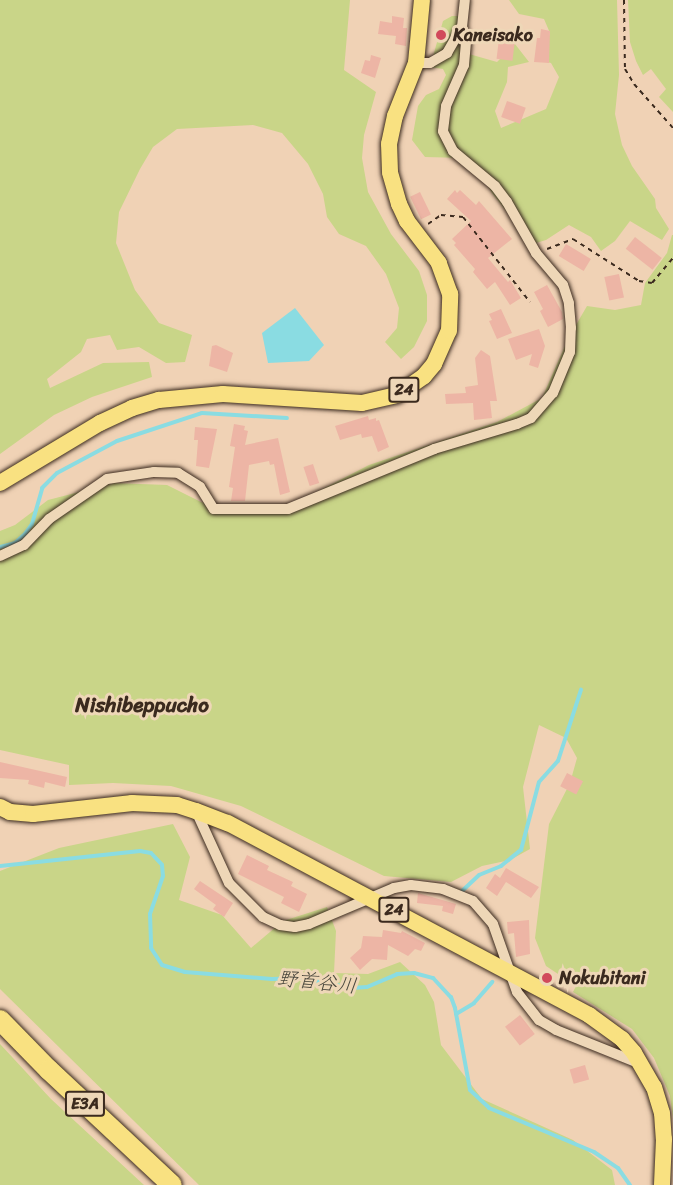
<!DOCTYPE html>
<html>
<head>
<meta charset="utf-8">
<style>
  body { margin:0 }
  #map { position:relative; width:673px; height:1185px; overflow:hidden; background:#f0d2b5; font-family:Sriracha,"Klee One",sans-serif }
  div>[style] { position:absolute }
  [style*='--x'] { left:calc(var(--x)*1px); top:calc(var(--y)*1px); width:calc(var(--w)*1px); rotate:calc(var(--a)*1deg) }
  .green>* { inset:0; background:#c9d588 }
  .water>* { inset:0; background:#8adce2 }
  .stream>* { height:4px; margin:-2px; padding:0 2px; transform-origin:2px; border-radius:2px; background:#8adce2 }
  .building>* { inset:0; background:#edb5a5; transform-origin:0 0 }
  .path>* { height:2px; margin-top:-1px; transform-origin:0; background:repeating-linear-gradient(90deg,#3b2a1e 0 4.5px,transparent 0 9px) }
  .roads { filter:drop-shadow(0 0 2px #3b2a1e) drop-shadow(0 0 2px #3b2a1e) }
  .minor>* { height:10px; margin:-5px; padding:0 5px; transform-origin:5px; border-radius:5px; background:#eed7b7 }
  .primary>* { height:16px; margin:-8px; padding:0 8px; transform-origin:8px; border-radius:8px; background:#f9e181 }
  .motorway>* { height:20px; margin:-10px; padding:0 10px; transform-origin:10px; border-radius:10px; background:#f9e181 }
  .dots>* { width:16px; height:16px; translate:-50% -50%; box-sizing:border-box; border:3px solid #eed7b7; border-radius:50% }
  span { translate:-50% -50%; white-space:nowrap; text-align:center; line-height:1.15; -webkit-text-stroke:6px #eed7b7; paint-order:stroke }
  .shield-label span { padding:2px 4px; background:#eed7b7; border:2px solid; border-radius:4px; -webkit-text-stroke-width:0 }
  .shield-label { font-size:16px; color:#3b2a1e; font-weight:700 }
  .poi-label { font-size:18px; color:#3b2a1e; font-weight:700 }
  .left { translate:0 -50%; text-align:left }
  .water-label { font-size:20px; color:#47453b; font-style:italic }
  .quarter-label { font-size:21px; color:#3b2a1e; font-weight:700 }
</style>
</head>
<body>
<div id="map">
  <div class="green">
    <div style="clip-path:polygon(0 0,350px 0,344px 70px,376px 92px,364px 135px,362px 158px,368px 192px,391px 234px,419px 271px,427px 295px,427px 321px,414px 347px,401px 359px,385px 342px,397px 328px,399px 308px,386px 274px,366px 246px,339px 234px,327px 217px,323px 194px,308px 164px,282px 133px,253px 125px,177px 129px,153px 147px,140px 169px,119px 212px,116px 243px,135px 290px,159px 323px,192px 335px,185px 362px,166px 363px,139px 347px,117px 350px,110px 335px,87px 339px,81px 352px,47px 379px,50px 388px,103px 363px,149px 362px,152px 377px,92px 397px,54px 415px,0 454px)"></div>
    <div style="clip-path:polygon(509px 0,617px 0,619px 75px,615px 114px,622px 145px,632px 166px,655px 199px,656px 208px,669px 229px,662px 240px,630px 221px,615px 241px,601px 251px,591px 237px,569px 225px,546px 240px,536px 243px,518px 226px,492px 193px,478px 169px,464px 158px,425px 157px,412px 140px,418px 106px,426px 95px,439px 89px,446px 75px,443px 69px,430px 67px,443px 21px,452px 16px,459px 16px,469px 54px,497px 62px,515px 44px,529px 62px,508px 67px,507px 82px,495px 111px,501px 128px,546px 109px,559px 77px,551px 63px,535px 59px,544px 54px,550px 33px,544px 19px,519px 14px)"></div>
    <div style="clip-path:polygon(628px 0,673px 0,673px 112px,659px 97px,666px 89px,651px 69px,643px 75px,636px 61px,630px 42px)"></div>
    <div style="clip-path:polygon(672px 235px,673px 235px,673px 1119px,670px 1096px,654px 1058px,632px 1029px,573px 992px,576px 986px,546px 966px,535px 938px,549px 824px,570px 783px,577px 758px,566px 738px,539px 725px,523px 787px,530px 849px,510px 860px,482px 866px,451px 882px,384px 876px,241px 806px,171px 786px,113px 783px,69px 785px,69px 765px,0 750px,0 531px,15px 525px,48px 500px,114px 483px,167px 485px,201px 502px,262px 513px,305px 498px,369px 465px,497px 422px,542px 398px,569px 337px,587px 306px,615px 310px,641px 305px,645px 283px,667px 253px)"></div>
    <div style="clip-path:polygon(173px 824px,190px 857px,179px 900px,222px 915px,251px 948px,283px 921px,327px 907px,336px 931px,334px 973px,368px 974px,400px 962px,425px 985px,434px 1002px,441px 1045px,482px 1099px,573px 1140px,612px 1170px,615px 1185px,199px 1185px,0 989px,0 871px,59px 848px)"></div>
    <div style="clip-path:polygon(0 1044px,51px 1099px,144px 1185px,0 1185px)"></div>
  </div>
  <div class="water">
    <div style="clip-path:polygon(295px 308px,324px 345px,309px 361px,268px 363px,262px 333px)"></div>
  </div>
  <div class="stream">
    <div style="--x:0;--y:547;--w:16;--a:-15"></div>
    <div style="--x:15;--y:543;--w:13;--a:-42"></div>
    <div style="--x:25;--y:534;--w:12;--a:-55"></div>
    <div style="--x:32;--y:524;--w:37;--a:-74"></div>
    <div style="--x:42;--y:488;--w:21;--a:-45"></div>
    <div style="--x:57;--y:473;--w:68;--a:-28.1"></div>
    <div style="--x:117;--y:441;--w:89;--a:-18.2"></div>
    <div style="--x:202;--y:413;--w:85;--a:3.4"></div>
    <div style="--x:0;--y:866;--w:141;--a:-6.1"></div>
    <div style="--x:140;--y:851;--w:11;--a:10"></div>
    <div style="--x:151;--y:853;--w:16;--a:47"></div>
    <div style="--x:162;--y:865;--w:11;--a:85"></div>
    <div style="--x:163;--y:876;--w:40;--a:108.9"></div>
    <div style="--x:150;--y:914;--w:34;--a:88"></div>
    <div style="--x:151;--y:948;--w:20;--a:57"></div>
    <div style="--x:162;--y:965;--w:24;--a:17"></div>
    <div style="--x:185;--y:972;--w:87;--a:4.6"></div>
    <div style="--x:272;--y:979;--w:31;--a:-2"></div>
    <div style="--x:303;--y:978;--w:49;--a:11.8"></div>
    <div style="--x:351;--y:988;--w:16;--a:-4"></div>
    <div style="--x:367;--y:987;--w:33;--a:-23"></div>
    <div style="--x:397;--y:974;--w:17;--a:-3"></div>
    <div style="--x:414;--y:973;--w:20;--a:15"></div>
    <div style="--x:433;--y:978;--w:26;--a:47"></div>
    <div style="--x:451;--y:997;--w:12;--a:70"></div>
    <div style="--x:455;--y:1008;--w:83;--a:79.6"></div>
    <div style="--x:470;--y:1090;--w:26;--a:43"></div>
    <div style="--x:489;--y:1108;--w:114;--a:22.7"></div>
    <div style="--x:594;--y:1152;--w:29;--a:34"></div>
    <div style="--x:618;--y:1168;--w:21;--a:55"></div>
    <div style="--x:462;--y:891;--w:23;--a:-43"></div>
    <div style="--x:479;--y:875;--w:24;--a:-22"></div>
    <div style="--x:501;--y:866;--w:26;--a:-39"></div>
    <div style="--x:521;--y:850;--w:70;--a:-75.2"></div>
    <div style="--x:539;--y:782;--w:28;--a:-48"></div>
    <div style="--x:558;--y:761;--w:75;--a:-72.1"></div>
    <div style="--x:456;--y:1014;--w:21;--a:-31"></div>
    <div style="--x:474;--y:1003;--w:28;--a:-49"></div>
  </div>
  <div class="building">
    <div style="clip-path:polygon(392px 16px,404px 18px,403px 28px,407px 28px,406px 46px,395px 44px,396px 36px,378px 34px,380px 21px,392px 23px)"></div>
    <div style="clip-path:polygon(541px 29px,550px 31px,549px 63px,534px 62px,537px 38px,540px 38px)"></div>
    <div style="left:499px;top:39px;width:16px;height:20px;rotate:7deg"></div>
    <div style="clip-path:polygon(371px 55px,381px 58px,375px 78px,361px 73px,365px 60px,370px 61px)"></div>
    <div style="left:507px;top:101px;width:20px;height:17px;rotate:20deg"></div>
    <div style="clip-path:polygon(455px 190px,457px 193px,460px 190px,476px 205px,479px 201px,512px 239px,488px 258px,508px 282px,510px 280px,521px 298px,510px 305px,495px 282px,487px 289px,473px 272px,475px 269px,454px 245px,456px 243px,452px 239px,471px 221px,447px 199px)"></div>
    <div style="left:420px;top:192px;width:25px;height:11px;rotate:64deg"></div>
    <div style="left:635px;top:237px;width:34px;height:15px;rotate:38deg"></div>
    <div style="left:566px;top:244px;width:29px;height:14px;rotate:31deg"></div>
    <div style="left:619px;top:274px;width:24px;height:15px;rotate:78deg"></div>
    <div style="clip-path:polygon(547px 285px,562px 312px,563px 319px,548px 327px,540px 311px,543px 309px,534px 292px)"></div>
    <div style="clip-path:polygon(501px 309px,512px 333px,497px 339px,489px 321px,492px 320px,489px 314px)"></div>
    <div style="clip-path:polygon(539px 329px,545px 346px,538px 368px,529px 365px,532px 354px,516px 360px,508px 339px)"></div>
    <div style="clip-path:polygon(216px 345px,233px 353px,227px 372px,209px 366px,212px 346px)"></div>
    <div style="clip-path:polygon(481px 350px,490px 356px,497px 401px,490px 401px,492px 418px,474px 420px,473px 403px,446px 404px,445px 394px,466px 393px,465px 387px,478px 385px,475px 358px)"></div>
    <div style="clip-path:polygon(368px 416px,369px 420px,376px 418px,376px 421px,379px 420px,389px 447px,378px 452px,372px 436px,362px 438px,361px 434px,340px 440px,335px 426px)"></div>
    <div style="clip-path:polygon(234px 424px,245px 426px,244px 430px,248px 431px,245px 445px,278px 438px,290px 492px,280px 495px,274px 464px,270px 465px,269px 461px,249px 465px,245px 501px,231px 501px,233px 488px,229px 487px,235px 447px,230px 446px)"></div>
    <div style="clip-path:polygon(195px 427px,217px 429px,209px 468px,196px 466px,198px 440px,194px 440px)"></div>
    <div style="left:313px;top:464px;width:20px;height:10px;rotate:72deg"></div>
    <div style="clip-path:polygon(0 762px,67px 777px,65px 787px,45px 782px,44px 788px,28px 784px,29px 780px,0 778px)"></div>
    <div style="left:567px;top:773px;width:18px;height:15px;rotate:27deg"></div>
    <div style="clip-path:polygon(247px 855px,269px 866px,267px 870px,293px 882px,291px 886px,307px 894px,299px 912px,281px 903px,284px 897px,238px 874px)"></div>
    <div style="clip-path:polygon(506px 868px,539px 887px,531px 898px,506px 882px,497px 896px,486px 888px,495px 874px,500px 878px)"></div>
    <div style="clip-path:polygon(200px 881px,233px 903px,224px 917px,213px 909px,216px 905px,194px 889px)"></div>
    <div style="clip-path:polygon(418px 893px,456px 904px,453px 914px,442px 911px,443px 906px,417px 903px)"></div>
    <div style="clip-path:polygon(529px 920px,530px 954px,516px 957px,514px 933px,508px 934px,507px 922px)"></div>
    <div style="clip-path:polygon(383px 930px,401px 933px,402px 931px,425px 943px,421px 951px,415px 949px,408px 956px,388px 945px,387px 960px,372px 959px,360px 970px,350px 958px,361px 948px,363px 936px,382px 937px)"></div>
    <div style="left:520px;top:1015px;width:24px;height:19px;rotate:52deg"></div>
    <div style="left:585px;top:1065px;width:15px;height:16px;rotate:74deg"></div>
  </div>
  <div class="path">
    <div style="--x:624;--y:0;--w:69;--a:89.2"></div>
    <div style="--x:625;--y:69;--w:17;--a:59"></div>
    <div style="--x:634;--y:84;--w:59;--a:48.4"></div>
    <div style="--x:428;--y:224;--w:16;--a:-35"></div>
    <div style="--x:441;--y:215;--w:22;--a:5"></div>
    <div style="--x:463;--y:217;--w:108;--a:51.8"></div>
    <div style="--x:547;--y:249;--w:28;--a:-21"></div>
    <div style="--x:573;--y:239;--w:78;--a:32.5"></div>
    <div style="--x:639;--y:281;--w:13;--a:9"></div>
    <div style="--x:652;--y:283;--w:33;--a:-50"></div>
  </div>
  <div class="roads">
    <div class="minor">
      <div style="--x:416;--y:63;--w:14;--a:0"></div>
      <div style="--x:430;--y:63;--w:20;--a:-30"></div>
      <div style="--x:447;--y:53;--w:30;--a:-60"></div>
      <div style="--x:0;--y:556;--w:26;--a:-25"></div>
      <div style="--x:24;--y:545;--w:36;--a:-46"></div>
      <div style="--x:49;--y:519;--w:70;--a:-34.6"></div>
      <div style="--x:107;--y:479;--w:48;--a:-8.5"></div>
      <div style="--x:154;--y:472;--w:24;--a:2"></div>
      <div style="--x:178;--y:473;--w:26;--a:32"></div>
      <div style="--x:200;--y:487;--w:26;--a:58"></div>
      <div style="--x:214;--y:509;--w:74;--a:0"></div>
      <div style="--x:288;--y:509;--w:158;--a:-22.3"></div>
      <div style="--x:434;--y:449;--w:87;--a:-16.8"></div>
      <div style="--x:517;--y:424;--w:15;--a:-23"></div>
      <div style="--x:531;--y:418;--w:33;--a:-49"></div>
      <div style="--x:553;--y:393;--w:44;--a:-67.5"></div>
      <div style="--x:570;--y:352;--w:24;--a:-88"></div>
      <div style="--x:571;--y:328;--w:25;--a:-95"></div>
      <div style="--x:569;--y:303;--w:19;--a:-108"></div>
      <div style="--x:563;--y:285;--w:42;--a:-130.2"></div>
      <div style="--x:536;--y:253;--w:59;--a:-119.6"></div>
      <div style="--x:507;--y:202;--w:20;--a:-127"></div>
      <div style="--x:495;--y:186;--w:55;--a:-140.2"></div>
      <div style="--x:453;--y:151;--w:22;--a:-117"></div>
      <div style="--x:443;--y:131;--w:25;--a:-83"></div>
      <div style="--x:446;--y:106;--w:45;--a:-66.3"></div>
      <div style="--x:464;--y:65;--w:24;--a:-85"></div>
      <div style="--x:466;--y:41;--w:15;--a:-106"></div>
      <div style="--x:462;--y:27;--w:27;--a:-84"></div>
      <div style="--x:196;--y:811;--w:79;--a:65.4"></div>
      <div style="--x:229;--y:883;--w:48;--a:45"></div>
      <div style="--x:263;--y:917;--w:19;--a:25"></div>
      <div style="--x:280;--y:925;--w:15;--a:8"></div>
      <div style="--x:295;--y:927;--w:14;--a:-12"></div>
      <div style="--x:309;--y:924;--w:92;--a:-23"></div>
      <div style="--x:394;--y:888;--w:17;--a:-10"></div>
      <div style="--x:411;--y:885;--w:32;--a:7"></div>
      <div style="--x:443;--y:889;--w:32;--a:22"></div>
      <div style="--x:473;--y:901;--w:30;--a:49"></div>
      <div style="--x:493;--y:924;--w:72;--a:70.6"></div>
      <div style="--x:517;--y:992;--w:36;--a:52"></div>
      <div style="--x:539;--y:1020;--w:20;--a:30"></div>
      <div style="--x:556;--y:1030;--w:92;--a:21.8"></div>
    </div>
    <div class="primary">
      <div style="--x:0;--y:483;--w:117;--a:-31"></div>
      <div style="--x:100;--y:423;--w:35;--a:-25"></div>
      <div style="--x:132;--y:408;--w:28;--a:-17"></div>
      <div style="--x:159;--y:400;--w:64;--a:-5.4"></div>
      <div style="--x:223;--y:394;--w:139;--a:3.7"></div>
      <div style="--x:362;--y:403;--w:36;--a:-13"></div>
      <div style="--x:397;--y:395;--w:33;--a:-35"></div>
      <div style="--x:424;--y:376;--w:16;--a:-50"></div>
      <div style="--x:434;--y:364;--w:36;--a:-66"></div>
      <div style="--x:449;--y:331;--w:37;--a:-88"></div>
      <div style="--x:450;--y:294;--w:33;--a:-110"></div>
      <div style="--x:439;--y:263;--w:53;--a:-127.3"></div>
      <div style="--x:407;--y:221;--w:19;--a:-115"></div>
      <div style="--x:399;--y:204;--w:33;--a:-106"></div>
      <div style="--x:390;--y:172;--w:28;--a:-92"></div>
      <div style="--x:389;--y:144;--w:29;--a:-78"></div>
      <div style="--x:395;--y:116;--w:57;--a:-68.4"></div>
      <div style="--x:416;--y:63;--w:63;--a:-84.6"></div>
      <div style="--x:0;--y:807;--w:11;--a:27"></div>
      <div style="--x:10;--y:812;--w:23;--a:5"></div>
      <div style="--x:33;--y:814;--w:100;--a:-6.3"></div>
      <div style="--x:132;--y:803;--w:45;--a:2.5"></div>
      <div style="--x:177;--y:805;--w:20;--a:18"></div>
      <div style="--x:196;--y:811;--w:34;--a:21"></div>
      <div style="--x:228;--y:823;--w:409;--a:28"></div>
      <div style="--x:589;--y:1015;--w:41;--a:36"></div>
      <div style="--x:622;--y:1039;--w:18;--a:49"></div>
      <div style="--x:634;--y:1053;--w:39;--a:60"></div>
      <div style="--x:654;--y:1087;--w:27;--a:73"></div>
      <div style="--x:662;--y:1113;--w:26;--a:86"></div>
      <div style="--x:664;--y:1139;--w:46;--a:92.5"></div>
    </div>
    <div class="motorway">
      <div style="--x:0;--y:1020;--w:70;--a:45.6"></div>
      <div style="--x:49;--y:1070;--w:168;--a:43.1"></div>
    </div>
  </div>
  <div class="dots">
    <div style="left:441px;top:35px;background:#d1495b"></div>
    <div style="left:547px;top:978px;background:#d1495b"></div>
  </div>
  <div class="shield-label">
    <span style="left:404px;top:390px">24</span>
    <span style="left:394px;top:910px">24</span>
    <span style="left:85px;top:1104px">E3A</span>
  </div>
  <div class="poi-label">
    <span class="left" style="left:453px;top:35px">Kaneisako</span>
    <span class="left" style="left:559px;top:978px">Nokubitani</span>
  </div>
  <div class="water-label">
    <span style="left:317px;top:982px;rotate:6deg">野首谷川</span>
  </div>
  <div class="quarter-label">
    <span style="left:142px;top:705px">Nishibeppucho</span>
  </div>
</div>
</body>
</html>
